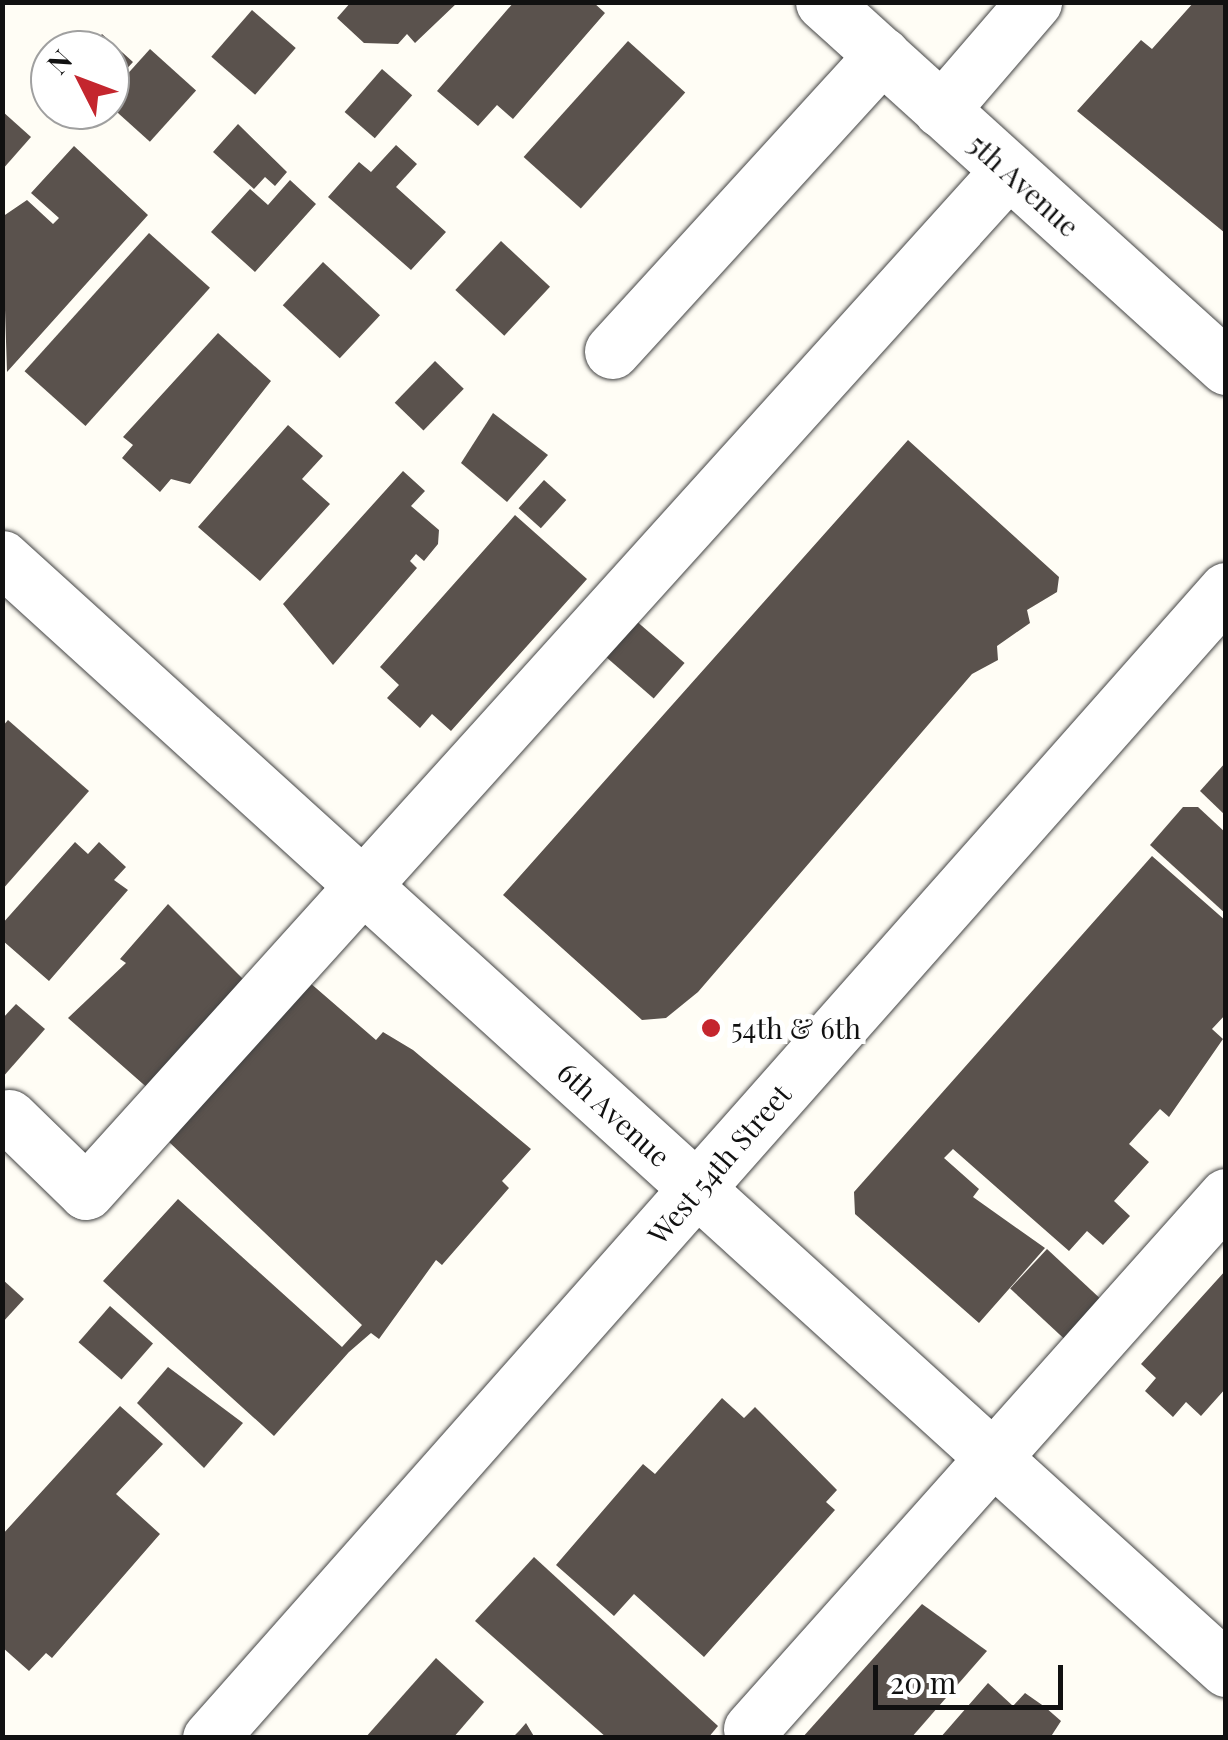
<!DOCTYPE html>
<html>
<head>
<meta charset="utf-8">
<style>
  body { margin:0 }
  #map { position:relative; width:1228px; height:1740px; overflow:hidden; background:#fffdf5; font-family:"Playfair Display",serif }
  div>[style] { position:absolute }
  [style*='--x'] { left:calc(var(--x)*1px); top:calc(var(--y)*1px); width:calc(var(--w)*1px); rotate:calc(var(--a)*1deg) }
  .building>* { inset:0; background:#5a524d; transform-origin:0 0 }
  .roads { filter:drop-shadow(0 0 2px #444) drop-shadow(0 0 2px #444) }
  .minor>* { height:55px; margin:-27.5px; padding:0 27.5px; transform-origin:27.5px; border-radius:27.5px; background:#fff }
  .dots>* { width:28px; height:28px; translate:-50% -50%; box-sizing:border-box; border:5px solid #fff; border-radius:50% }
  span { translate:-50% -50%; white-space:nowrap; text-align:center; line-height:1.15; -webkit-text-stroke:10px #fff; paint-order:stroke }
  .street-label { font-size:28px; color:#111 }
  .poi-label { font-size:28px; color:#111 }
  .left { translate:0 -50%; text-align:left }
  .frame { position:absolute; inset:0; border:5px solid #111; pointer-events:none }
  .north { position:absolute; left:30px; top:30px; width:100px; height:100px; box-sizing:border-box; background:#fff; border:2px solid #a0a0a0; border-radius:50%; rotate:312deg; font-size:28px; font-weight:700; line-height:40px; text-align:center; color:#111 }
  .north::after { content:''; display:block; margin:auto; width:35px; height:45px; background:#c4262e; clip-path:polygon(50% 0,100% 100%,50% 72%,0 100%) }
  .scale { position:absolute; left:873px; top:1665px; width:190px; height:45px; box-sizing:border-box; border:5px solid #111; border-top:0; padding-left:12px; font-size:30px; line-height:35px; white-space:nowrap; color:#111; -webkit-text-stroke:8px #fff; paint-order:stroke }
</style>
</head>
<body>
<div id="map">
  <div class="building">
    <div style="clip-path:polygon(351px 2px,458px 2px,415px 43px,407px 34px,398px 44px,364px 43px,337px 18px)"></div>
    <div style="clip-path:polygon(514px 2px,593px 2px,605px 13px,513px 119px,497px 105px,478px 126px,437px 91px)"></div>
    <div style="clip-path:polygon(1194px 2px,1226px 2px,1226px 244px,1225px 233px,1077px 111px,1141px 40px,1152px 49px)"></div>
    <div style="left:252px;top:10px;width:58px;height:62px;rotate:41deg"></div>
    <div style="clip-path:polygon(102px 34px,133px 62px,110px 87px,110px 50px,88px 50px)"></div>
    <div style="left:628px;top:41px;width:77px;height:156px;rotate:42deg"></div>
    <div style="left:150px;top:49px;width:62px;height:69px;rotate:42deg"></div>
    <div style="left:382px;top:69px;width:40px;height:57px;rotate:41deg"></div>
    <div style="clip-path:polygon(2px 111px,31px 137px,2px 170px)"></div>
    <div style="clip-path:polygon(238px 124px,287px 172px,275px 186px,265px 177px,254px 189px,213px 152px)"></div>
    <div style="clip-path:polygon(396px 145px,417px 164px,396px 187px,446px 232px,411px 270px,328px 197px,359px 162px,371px 172px)"></div>
    <div style="clip-path:polygon(74px 146px,148px 215px,7px 372px,2px 217px,27px 200px,53px 224px,59px 218px,31px 193px)"></div>
    <div style="clip-path:polygon(290px 180px,316px 204px,255px 272px,211px 232px,250px 189px,268px 205px)"></div>
    <div style="left:149px;top:233px;width:82px;height:186px;rotate:42deg"></div>
    <div style="left:501px;top:241px;width:67px;height:67px;rotate:43deg"></div>
    <div style="left:323px;top:262px;width:78px;height:59px;rotate:43deg"></div>
    <div style="clip-path:polygon(218px 333px,271px 381px,190px 484px,171px 479px,160px 492px,122px 458px,133px 445px,123px 437px)"></div>
    <div style="left:435px;top:361px;width:40px;height:58px;rotate:44deg"></div>
    <div style="clip-path:polygon(493px 413px,548px 455px,507px 502px,461px 463px)"></div>
    <div style="clip-path:polygon(288px 425px,323px 456px,302px 479px,330px 504px,260px 581px,198px 527px)"></div>
    <div style="clip-path:polygon(908px 440px,1059px 577px,1057px 592px,1027px 610px,1030px 623px,997px 646px,998px 660px,972px 674px,698px 992px,666px 1018px,642px 1020px,503px 895px)"></div>
    <div style="clip-path:polygon(403px 471px,425px 491px,411px 506px,439px 530px,438px 544px,424px 561px,416px 554px,410px 561px,417px 568px,333px 665px,283px 604px)"></div>
    <div style="left:544px;top:480px;width:30px;height:38px;rotate:42deg"></div>
    <div style="clip-path:polygon(515px 515px,587px 579px,451px 731px,432px 714px,420px 728px,387px 698px,399px 685px,380px 667px)"></div>
    <div style="left:634px;top:619px;width:67px;height:47px;rotate:41deg"></div>
    <div style="clip-path:polygon(8px 720px,89px 791px,2px 890px,2px 727px)"></div>
    <div style="clip-path:polygon(1226px 762px,1226px 816px,1200px 791px)"></div>
    <div style="clip-path:polygon(1183px 807px,1198px 807px,1226px 833px,1226px 914px,1150px 845px)"></div>
    <div style="clip-path:polygon(75px 842px,88px 854px,99px 842px,126px 867px,114px 880px,128px 890px,49px 981px,2px 940px,2px 924px)"></div>
    <div style="clip-path:polygon(1152px 856px,1226px 921px,1226px 1014px,1212px 1029px,1223px 1039px,1169px 1117px,1160px 1109px,1129px 1144px,1149px 1162px,1114px 1201px,1130px 1216px,1103px 1245px,1087px 1231px,1069px 1251px,953px 1149px,944px 1158px,979px 1189px,973px 1197px,1045px 1248px,979px 1323px,855px 1214px,854px 1192px)"></div>
    <div style="clip-path:polygon(168px 904px,243px 979px,151px 1091px,68px 1018px,126px 963px,120px 959px)"></div>
    <div style="clip-path:polygon(309px 982px,376px 1040px,383px 1032px,413px 1050px,531px 1149px,502px 1181px,509px 1188px,442px 1265px,436px 1260px,379px 1339px,371px 1333px,349px 1352px,274px 1436px,103px 1281px,178px 1199px,342px 1347px,362px 1325px,168px 1141px)"></div>
    <div style="clip-path:polygon(16px 1004px,45px 1029px,2px 1078px,2px 1019px)"></div>
    <div style="left:1047px;top:1249px;width:83px;height:54px;rotate:43deg"></div>
    <div style="clip-path:polygon(1226px 1270px,1226px 1388px,1201px 1416px,1186px 1402px,1173px 1417px,1145px 1391px,1156px 1378px,1141px 1364px)"></div>
    <div style="clip-path:polygon(2px 1279px,24px 1299px,2px 1323px)"></div>
    <div style="left:110px;top:1306px;width:57px;height:48px;rotate:41deg"></div>
    <div style="clip-path:polygon(168px 1367px,243px 1423px,204px 1468px,137px 1403px)"></div>
    <div style="clip-path:polygon(722px 1398px,744px 1418px,755px 1407px,837px 1490px,826px 1502px,835px 1510px,704px 1657px,634px 1594px,614px 1616px,556px 1565px,643px 1464px,655px 1474px)"></div>
    <div style="clip-path:polygon(120px 1406px,163px 1444px,116px 1494px,160px 1534px,52px 1658px,46px 1653px,29px 1671px,2px 1647px,2px 1535px)"></div>
    <div style="clip-path:polygon(534px 1557px,718px 1726px,708px 1738px,607px 1738px,475px 1621px)"></div>
    <div style="clip-path:polygon(922px 1604px,987px 1651px,911px 1738px,802px 1738px)"></div>
    <div style="clip-path:polygon(436px 1658px,484px 1702px,453px 1738px,365px 1738px)"></div>
    <div style="clip-path:polygon(988px 1683px,1013px 1706px,1025px 1693px,1045px 1707px,1061px 1721px,1050px 1738px,940px 1738px)"></div>
    <div style="clip-path:polygon(526px 1723px,535px 1738px,512px 1738px,519px 1731px)"></div>
  </div>
  <div class="roads">
    <div class="minor">
      <div style="--x:823;--y:2;--w:544;--a:42.17"></div>
      <div style="--x:941;--y:110;--w:143;--a:-49.3"></div>
      <div style="--x:612;--y:351;--w:401;--a:-47.6"></div>
      <div style="--x:2;--y:558;--w:1653;--a:42.23"></div>
      <div style="--x:9;--y:1117;--w:107;--a:44.2"></div>
      <div style="--x:86;--y:1192;--w:1376;--a:-47.92"></div>
      <div style="--x:751;--y:1729;--w:714;--a:-48.29"></div>
      <div style="--x:210;--y:1738;--w:1533;--a:-48.49"></div>
    </div>
  </div>
  <div class="dots">
    <div style="left:711px;top:1028px;background:#c4262e"></div>
  </div>
  <div class="street-label">
    <span style="left:1024px;top:185px;rotate:42deg">5th Avenue</span>
    <span style="left:614px;top:1114px;rotate:42deg">6th Avenue</span>
    <span style="left:719px;top:1164px;rotate:-49deg">West 54th Street</span>
  </div>
  <div class="poi-label">
    <span class="left" style="left:731px;top:1028px">54th &amp; 6th</span>
  </div>
  <div class="frame"></div>
  <div class="north">N</div>
  <div class="scale">20 m</div>
</div>
</body>
</html>
